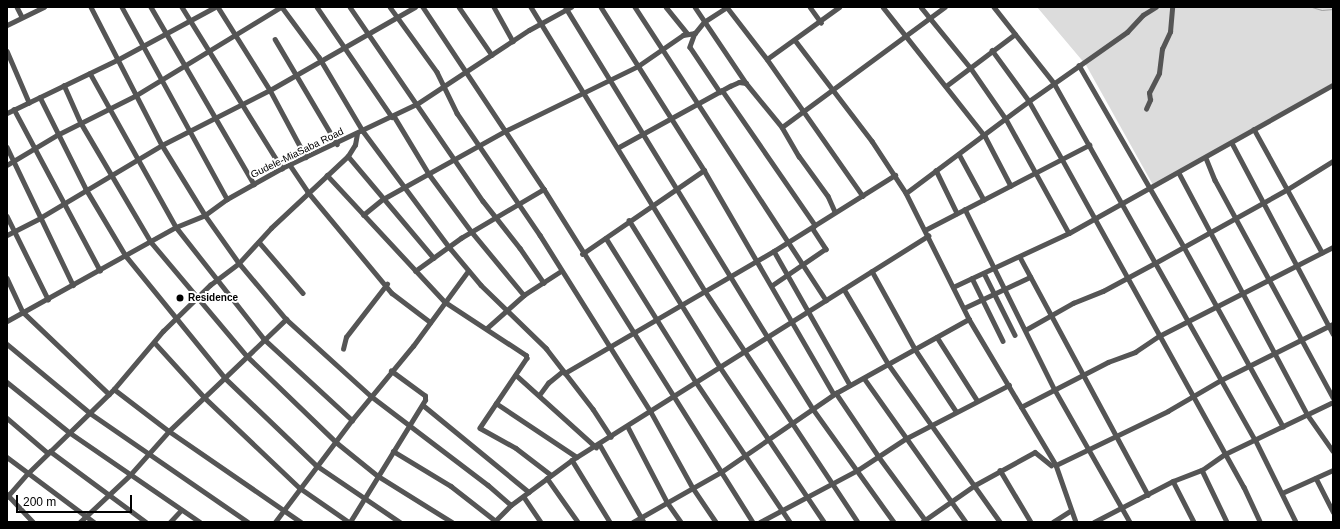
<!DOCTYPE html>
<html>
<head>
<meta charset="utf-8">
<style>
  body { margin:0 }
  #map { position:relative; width:1340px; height:529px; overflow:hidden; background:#fff; font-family:Arial,sans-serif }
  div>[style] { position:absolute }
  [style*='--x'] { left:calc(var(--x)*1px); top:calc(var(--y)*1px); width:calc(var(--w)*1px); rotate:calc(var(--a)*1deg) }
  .green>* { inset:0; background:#dcdcdc }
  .stream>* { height:1px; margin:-0.5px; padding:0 0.5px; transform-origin:0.5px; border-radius:0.5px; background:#a3a3a3 }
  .minor>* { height:4.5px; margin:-2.25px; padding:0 2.25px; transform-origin:2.25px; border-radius:2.25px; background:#555 }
  .dots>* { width:11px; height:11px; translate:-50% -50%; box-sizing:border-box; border:2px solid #fff; border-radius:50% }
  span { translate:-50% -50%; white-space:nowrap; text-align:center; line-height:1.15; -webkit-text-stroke:4px #fff; paint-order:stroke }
  .street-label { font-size:10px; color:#000 }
  .poi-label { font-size:10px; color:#000; font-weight:700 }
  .left { translate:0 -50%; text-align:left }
  .frame { position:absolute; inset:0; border:8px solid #000; pointer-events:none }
  .scale { position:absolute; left:16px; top:495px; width:116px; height:18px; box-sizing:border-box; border:2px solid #000; border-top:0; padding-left:5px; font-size:12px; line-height:14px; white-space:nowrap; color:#000; -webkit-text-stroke:3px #fff; paint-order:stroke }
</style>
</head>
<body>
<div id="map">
  <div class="green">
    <div style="clip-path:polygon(1037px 7px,1333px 7px,1333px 83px,1153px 185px,1086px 65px)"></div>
  </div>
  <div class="stream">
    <div style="--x:1312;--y:7;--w:10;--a:17"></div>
    <div style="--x:1322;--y:10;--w:11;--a:-5"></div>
  </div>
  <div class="minor">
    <div style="--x:17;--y:7;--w:11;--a:63"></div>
    <div style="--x:91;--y:7;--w:155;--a:62.8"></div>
    <div style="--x:162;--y:145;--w:82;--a:58.4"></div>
    <div style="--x:205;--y:215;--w:59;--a:54.7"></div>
    <div style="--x:239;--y:263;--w:73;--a:50"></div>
    <div style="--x:286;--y:319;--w:115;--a:42.2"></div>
    <div style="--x:371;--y:396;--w:147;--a:37.3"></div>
    <div style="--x:488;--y:485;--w:30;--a:41"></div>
    <div style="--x:122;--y:7;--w:219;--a:61.3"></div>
    <div style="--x:151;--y:7;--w:205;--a:59.8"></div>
    <div style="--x:182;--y:7;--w:190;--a:58.2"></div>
    <div style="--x:218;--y:7;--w:98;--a:57.9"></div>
    <div style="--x:270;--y:90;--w:76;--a:61.8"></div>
    <div style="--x:282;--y:7;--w:62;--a:53.5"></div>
    <div style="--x:319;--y:57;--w:86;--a:59.3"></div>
    <div style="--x:363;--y:131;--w:146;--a:53.4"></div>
    <div style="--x:450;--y:248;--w:48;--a:50"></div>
    <div style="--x:481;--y:285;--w:91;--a:44.1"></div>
    <div style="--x:546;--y:348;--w:77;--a:52.4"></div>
    <div style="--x:593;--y:409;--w:33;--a:57"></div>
    <div style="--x:317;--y:7;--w:133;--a:55.7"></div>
    <div style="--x:350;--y:7;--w:235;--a:55.6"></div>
    <div style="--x:483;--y:201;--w:60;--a:51.8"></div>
    <div style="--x:520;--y:248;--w:42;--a:55.6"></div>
    <div style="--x:390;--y:7;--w:80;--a:54.1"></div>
    <div style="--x:437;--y:72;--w:46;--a:64"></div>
    <div style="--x:457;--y:113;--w:148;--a:55.8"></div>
    <div style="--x:540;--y:235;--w:209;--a:57.9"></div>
    <div style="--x:651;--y:412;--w:87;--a:61.1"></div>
    <div style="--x:693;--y:488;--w:41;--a:55.9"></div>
    <div style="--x:423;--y:7;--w:219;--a:56.4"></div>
    <div style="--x:544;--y:189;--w:393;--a:57.9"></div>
    <div style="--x:459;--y:7;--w:58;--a:55.5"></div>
    <div style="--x:494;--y:7;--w:39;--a:61"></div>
    <div style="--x:531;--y:7;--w:333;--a:58.5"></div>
    <div style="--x:705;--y:291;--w:277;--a:56.5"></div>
    <div style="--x:601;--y:7;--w:193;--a:57.7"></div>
    <div style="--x:704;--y:170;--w:259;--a:59.9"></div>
    <div style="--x:635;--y:7;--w:350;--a:56.9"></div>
    <div style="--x:666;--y:7;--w:33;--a:51"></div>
    <div style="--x:695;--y:7;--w:92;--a:56.1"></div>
    <div style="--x:727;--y:7;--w:66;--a:52.4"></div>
    <div style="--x:767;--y:59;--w:167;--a:55"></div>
    <div style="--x:810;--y:7;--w:19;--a:54"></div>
    <div style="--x:883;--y:7;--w:164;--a:51.7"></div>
    <div style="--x:985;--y:136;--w:56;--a:62.5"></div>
    <div style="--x:921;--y:7;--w:77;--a:50.8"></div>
    <div style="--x:970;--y:67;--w:63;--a:55.3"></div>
    <div style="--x:1006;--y:119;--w:130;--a:61.1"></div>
    <div style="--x:994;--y:7;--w:97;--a:51.7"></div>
    <div style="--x:1054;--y:83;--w:409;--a:60.6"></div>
    <div style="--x:1255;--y:439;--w:93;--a:63.7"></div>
    <div style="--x:566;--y:8;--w:386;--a:58.5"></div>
    <div style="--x:768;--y:337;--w:85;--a:58"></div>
    <div style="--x:813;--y:409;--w:139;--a:54.4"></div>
    <div style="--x:7;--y:25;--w:41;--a:-25.9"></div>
    <div style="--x:695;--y:33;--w:15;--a:110"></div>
    <div style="--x:690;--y:47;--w:54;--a:56.3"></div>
    <div style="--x:275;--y:39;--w:122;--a:59.4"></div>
    <div style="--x:795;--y:40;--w:127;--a:52.7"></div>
    <div style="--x:872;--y:141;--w:62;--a:56.8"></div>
    <div style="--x:906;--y:193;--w:141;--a:63.4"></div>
    <div style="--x:969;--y:319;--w:170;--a:59.2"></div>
    <div style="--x:1056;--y:465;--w:60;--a:70.7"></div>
    <div style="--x:992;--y:50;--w:63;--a:54"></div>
    <div style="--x:1029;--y:101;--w:67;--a:60.4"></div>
    <div style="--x:1062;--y:159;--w:375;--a:61"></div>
    <div style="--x:1244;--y:487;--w:38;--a:65"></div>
    <div style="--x:7;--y:51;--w:56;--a:66.7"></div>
    <div style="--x:767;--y:59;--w:89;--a:-35.8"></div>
    <div style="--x:1079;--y:65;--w:210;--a:60"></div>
    <div style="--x:1184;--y:247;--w:205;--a:61.1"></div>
    <div style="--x:90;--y:73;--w:176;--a:60.8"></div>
    <div style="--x:176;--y:227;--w:142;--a:51.8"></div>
    <div style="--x:264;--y:339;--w:120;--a:42.6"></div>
    <div style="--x:352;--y:420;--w:96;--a:-50.5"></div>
    <div style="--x:413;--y:346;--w:93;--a:-53.7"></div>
    <div style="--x:64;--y:85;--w:42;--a:65.9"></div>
    <div style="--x:81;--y:123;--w:138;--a:59.5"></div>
    <div style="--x:151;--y:242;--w:149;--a:49.9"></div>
    <div style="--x:247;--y:356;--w:124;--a:44"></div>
    <div style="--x:336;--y:442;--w:54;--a:39"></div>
    <div style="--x:378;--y:476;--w:87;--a:31.9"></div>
    <div style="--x:946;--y:86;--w:86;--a:-37"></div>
    <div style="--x:722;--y:90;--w:164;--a:55.4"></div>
    <div style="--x:815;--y:225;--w:4;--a:117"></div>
    <div style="--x:813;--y:229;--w:24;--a:57"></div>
    <div style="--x:826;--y:249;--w:65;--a:145.6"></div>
    <div style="--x:40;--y:97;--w:103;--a:63.4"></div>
    <div style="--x:86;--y:189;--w:78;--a:59.2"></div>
    <div style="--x:126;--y:256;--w:157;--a:50.9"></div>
    <div style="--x:225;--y:378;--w:126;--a:43.7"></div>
    <div style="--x:316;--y:465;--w:102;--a:34.2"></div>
    <div style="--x:14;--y:109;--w:183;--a:61.9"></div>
    <div style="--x:1146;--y:109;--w:10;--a:-66"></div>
    <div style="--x:1150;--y:100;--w:7;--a:-98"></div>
    <div style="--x:1149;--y:93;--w:22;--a:-63"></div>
    <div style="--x:1159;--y:73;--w:24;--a:-83"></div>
    <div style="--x:1162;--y:49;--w:19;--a:-65"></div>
    <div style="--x:1170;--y:32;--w:25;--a:-85"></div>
    <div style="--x:7;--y:113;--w:122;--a:-25.7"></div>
    <div style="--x:117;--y:60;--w:111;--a:-28.4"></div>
    <div style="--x:394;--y:116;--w:68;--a:58.9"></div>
    <div style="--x:429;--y:174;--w:71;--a:53.6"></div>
    <div style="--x:471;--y:231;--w:83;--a:50.4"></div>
    <div style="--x:782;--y:127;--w:202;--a:-36.4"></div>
    <div style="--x:1254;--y:129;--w:141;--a:61.1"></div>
    <div style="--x:1232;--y:143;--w:216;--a:62.1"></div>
    <div style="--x:7;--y:147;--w:153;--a:64.4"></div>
    <div style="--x:619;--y:147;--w:127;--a:-28.8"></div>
    <div style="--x:730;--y:86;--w:10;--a:-24"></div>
    <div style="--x:739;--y:82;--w:7;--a:8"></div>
    <div style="--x:746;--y:83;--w:57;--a:50.7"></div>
    <div style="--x:782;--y:127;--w:34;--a:60"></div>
    <div style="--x:799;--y:156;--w:49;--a:54.1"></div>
    <div style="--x:828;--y:196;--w:17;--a:66"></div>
    <div style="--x:959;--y:154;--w:52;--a:61.5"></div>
    <div style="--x:348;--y:156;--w:133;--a:49.9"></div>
    <div style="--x:1206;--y:158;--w:24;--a:68"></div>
    <div style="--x:1215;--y:180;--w:247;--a:61.5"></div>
    <div style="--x:7;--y:165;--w:58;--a:-31"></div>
    <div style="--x:57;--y:135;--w:87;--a:-26.6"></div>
    <div style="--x:135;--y:96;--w:171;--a:-31.4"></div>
    <div style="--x:290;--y:165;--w:32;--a:56"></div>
    <div style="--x:308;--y:192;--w:131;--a:50.3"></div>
    <div style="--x:392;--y:293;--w:48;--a:37.3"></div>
    <div style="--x:936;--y:170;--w:48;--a:64"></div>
    <div style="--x:1179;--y:173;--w:273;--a:62"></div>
    <div style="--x:1307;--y:414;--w:45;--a:54.9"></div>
    <div style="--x:327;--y:175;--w:173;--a:47.1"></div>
    <div style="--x:445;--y:302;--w:97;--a:33.2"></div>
    <div style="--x:526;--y:355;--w:3;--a:72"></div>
    <div style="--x:527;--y:358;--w:84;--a:123.9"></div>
    <div style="--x:480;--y:428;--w:41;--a:29.1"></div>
    <div style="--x:516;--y:448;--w:44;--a:37.6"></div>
    <div style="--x:906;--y:193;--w:154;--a:-36.8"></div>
    <div style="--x:1029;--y:101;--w:120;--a:-35.1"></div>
    <div style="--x:1127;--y:32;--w:23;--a:-47"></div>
    <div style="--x:1143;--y:15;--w:15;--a:-32"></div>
    <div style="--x:965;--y:209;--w:202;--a:63.6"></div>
    <div style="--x:1055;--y:390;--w:152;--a:60.4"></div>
    <div style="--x:363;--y:215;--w:26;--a:-39"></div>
    <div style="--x:383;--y:199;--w:140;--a:-29.1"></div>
    <div style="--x:505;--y:131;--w:148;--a:-26"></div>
    <div style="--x:638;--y:66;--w:55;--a:-34.6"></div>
    <div style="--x:683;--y:35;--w:12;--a:-9"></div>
    <div style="--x:695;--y:33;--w:14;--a:-51"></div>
    <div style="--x:704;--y:22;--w:27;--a:-33"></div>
    <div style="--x:7;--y:216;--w:93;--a:63.7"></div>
    <div style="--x:629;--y:220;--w:173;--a:58.2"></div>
    <div style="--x:720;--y:367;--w:187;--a:56.1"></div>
    <div style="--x:925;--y:230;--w:185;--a:-27.4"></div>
    <div style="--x:7;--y:235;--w:37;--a:-27"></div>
    <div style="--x:40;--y:218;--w:142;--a:-30.9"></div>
    <div style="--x:162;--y:145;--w:121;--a:-27"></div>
    <div style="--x:270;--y:90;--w:167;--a:-29.8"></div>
    <div style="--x:606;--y:238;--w:170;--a:58"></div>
    <div style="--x:696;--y:382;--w:169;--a:56.1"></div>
    <div style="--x:259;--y:242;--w:67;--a:49.2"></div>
    <div style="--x:774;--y:251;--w:154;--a:60.4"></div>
    <div style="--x:582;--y:254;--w:148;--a:-34.5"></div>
    <div style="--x:1020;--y:257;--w:270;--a:61.7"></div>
    <div style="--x:415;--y:271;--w:57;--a:-35.7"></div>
    <div style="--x:461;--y:238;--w:96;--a:-30.6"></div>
    <div style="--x:872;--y:271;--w:89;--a:61.1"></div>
    <div style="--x:915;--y:349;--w:74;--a:56.5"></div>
    <div style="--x:984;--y:273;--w:69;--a:63.4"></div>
    <div style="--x:7;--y:278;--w:38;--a:65"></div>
    <div style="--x:23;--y:312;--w:119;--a:43.6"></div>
    <div style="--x:972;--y:278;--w:70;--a:63.8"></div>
    <div style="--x:953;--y:287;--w:128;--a:-25"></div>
    <div style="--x:1069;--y:233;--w:303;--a:-29.3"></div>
    <div style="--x:844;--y:289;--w:88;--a:59.4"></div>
    <div style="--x:889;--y:365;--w:192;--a:54.7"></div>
    <div style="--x:964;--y:308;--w:73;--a:-25.2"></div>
    <div style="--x:7;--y:321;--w:193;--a:-29.1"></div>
    <div style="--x:176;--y:227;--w:31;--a:-22"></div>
    <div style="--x:205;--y:215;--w:27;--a:-36"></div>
    <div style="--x:227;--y:199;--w:63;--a:-29.4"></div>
    <div style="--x:282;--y:168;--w:149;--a:-25.4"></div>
    <div style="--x:417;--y:104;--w:134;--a:-33.5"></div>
    <div style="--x:529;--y:30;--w:48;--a:-28.7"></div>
    <div style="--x:487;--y:328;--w:50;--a:-41.7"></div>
    <div style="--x:524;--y:295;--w:44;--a:-33"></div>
    <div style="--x:1027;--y:329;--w:53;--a:-29.5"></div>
    <div style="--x:1073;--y:303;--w:32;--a:-22"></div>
    <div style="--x:1103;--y:291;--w:59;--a:-28.3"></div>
    <div style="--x:1155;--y:263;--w:152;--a:-29.1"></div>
    <div style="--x:1288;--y:189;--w:53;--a:-31.9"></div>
    <div style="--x:937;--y:337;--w:75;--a:57.6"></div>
    <div style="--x:155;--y:343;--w:74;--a:47.7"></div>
    <div style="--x:205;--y:398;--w:131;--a:43.5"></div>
    <div style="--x:300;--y:488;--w:60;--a:34.8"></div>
    <div style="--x:7;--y:344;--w:108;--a:39.7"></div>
    <div style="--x:90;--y:413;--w:192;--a:34.6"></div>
    <div style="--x:343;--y:349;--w:12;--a:-76"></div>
    <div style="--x:346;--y:337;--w:67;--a:-52.3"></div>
    <div style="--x:516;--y:375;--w:108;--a:42"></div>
    <div style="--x:864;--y:378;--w:176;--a:54.7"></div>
    <div style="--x:7;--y:382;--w:80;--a:38.9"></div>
    <div style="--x:69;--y:432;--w:159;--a:34.5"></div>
    <div style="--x:114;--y:389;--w:69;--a:37.4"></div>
    <div style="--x:169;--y:431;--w:160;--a:34.6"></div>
    <div style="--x:836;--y:393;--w:77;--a:56.1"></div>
    <div style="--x:879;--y:457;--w:79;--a:53.7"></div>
    <div style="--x:540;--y:394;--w:14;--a:-54"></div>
    <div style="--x:548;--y:383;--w:19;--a:-39"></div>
    <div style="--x:563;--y:371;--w:3;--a:45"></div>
    <div style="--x:565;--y:373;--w:242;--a:-30.3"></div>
    <div style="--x:774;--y:251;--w:143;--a:-32.1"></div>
    <div style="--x:496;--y:403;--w:97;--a:33.7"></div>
    <div style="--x:423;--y:405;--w:137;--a:39.4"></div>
    <div style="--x:1021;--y:407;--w:98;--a:-27.3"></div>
    <div style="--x:1108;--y:362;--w:29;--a:-20"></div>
    <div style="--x:1135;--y:352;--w:29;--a:-34"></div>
    <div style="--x:1159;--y:336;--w:195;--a:-27.1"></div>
    <div style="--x:7;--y:418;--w:54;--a:40.5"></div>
    <div style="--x:628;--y:427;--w:85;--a:62.5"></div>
    <div style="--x:667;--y:502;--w:24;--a:55"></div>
    <div style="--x:600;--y:445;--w:89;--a:60.3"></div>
    <div style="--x:50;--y:451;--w:119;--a:36.5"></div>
    <div style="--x:393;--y:451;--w:68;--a:31.1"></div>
    <div style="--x:451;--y:486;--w:58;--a:38"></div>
    <div style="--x:7;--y:457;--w:109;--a:36.8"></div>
    <div style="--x:572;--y:460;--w:73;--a:58.5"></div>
    <div style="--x:1000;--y:470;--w:61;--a:59.2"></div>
    <div style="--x:1202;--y:470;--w:58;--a:64.3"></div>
    <div style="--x:547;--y:478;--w:54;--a:54.8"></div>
    <div style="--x:1316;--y:478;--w:38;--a:63"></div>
    <div style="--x:1173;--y:481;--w:46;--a:62.9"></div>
    <div style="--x:1282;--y:493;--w:56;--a:-24.3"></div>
    <div style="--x:7;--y:494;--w:38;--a:47"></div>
    <div style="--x:7;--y:497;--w:30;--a:-49"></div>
    <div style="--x:27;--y:474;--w:122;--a:-44.3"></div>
    <div style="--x:114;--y:389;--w:76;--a:-49.8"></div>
    <div style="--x:163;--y:331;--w:66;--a:-44.4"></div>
    <div style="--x:210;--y:285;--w:36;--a:-37"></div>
    <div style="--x:239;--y:263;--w:47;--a:-47.6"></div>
    <div style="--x:271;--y:228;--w:105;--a:-43.1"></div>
    <div style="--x:348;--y:156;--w:13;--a:-58"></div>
    <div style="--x:355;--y:145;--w:11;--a:-80"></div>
    <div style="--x:524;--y:497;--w:30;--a:56"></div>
    <div style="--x:80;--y:522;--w:69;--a:-43.2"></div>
    <div style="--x:130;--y:475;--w:59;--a:-48.4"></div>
    <div style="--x:169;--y:431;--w:162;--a:-43.7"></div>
    <div style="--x:170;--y:522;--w:16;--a:-47"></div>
    <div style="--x:275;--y:522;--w:128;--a:-53"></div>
    <div style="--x:350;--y:522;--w:143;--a:-58.4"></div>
    <div style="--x:425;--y:400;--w:4;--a:-90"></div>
    <div style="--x:425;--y:396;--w:42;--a:-143.7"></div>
    <div style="--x:494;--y:522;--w:24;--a:-45"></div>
    <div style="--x:511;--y:505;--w:76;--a:-36.4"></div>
    <div style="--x:572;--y:460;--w:421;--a:-32.2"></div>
    <div style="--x:633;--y:522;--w:101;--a:-29.6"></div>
    <div style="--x:721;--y:472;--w:140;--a:-34.5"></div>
    <div style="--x:836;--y:393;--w:152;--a:-29.1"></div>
    <div style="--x:760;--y:522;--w:111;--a:-28"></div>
    <div style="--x:858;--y:470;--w:56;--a:-33.4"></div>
    <div style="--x:905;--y:439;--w:117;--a:-27.4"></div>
    <div style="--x:922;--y:522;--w:65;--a:-34.9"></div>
    <div style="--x:975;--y:485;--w:68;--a:-28.8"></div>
    <div style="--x:1035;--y:452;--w:21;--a:39"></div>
    <div style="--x:1051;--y:465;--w:5;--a:0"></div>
    <div style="--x:1056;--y:465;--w:124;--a:-25.7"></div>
    <div style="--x:1168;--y:411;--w:61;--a:-30.3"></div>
    <div style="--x:1221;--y:380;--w:125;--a:-26.6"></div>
    <div style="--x:1053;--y:522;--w:20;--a:-33"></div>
    <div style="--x:1094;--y:522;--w:89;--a:-27.4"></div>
    <div style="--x:1173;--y:481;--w:31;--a:-21"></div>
    <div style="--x:1202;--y:470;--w:28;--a:-35"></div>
    <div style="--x:1225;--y:454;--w:120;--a:-25.7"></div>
  </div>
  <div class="dots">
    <div style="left:180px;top:298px;background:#000"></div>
  </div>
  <div class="street-label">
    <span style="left:297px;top:153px;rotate:-26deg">Gudele-MiaSaba Road</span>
  </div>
  <div class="poi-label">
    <span class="left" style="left:188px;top:298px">Residence</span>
  </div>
  <div class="frame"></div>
  <div class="scale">200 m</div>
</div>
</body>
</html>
